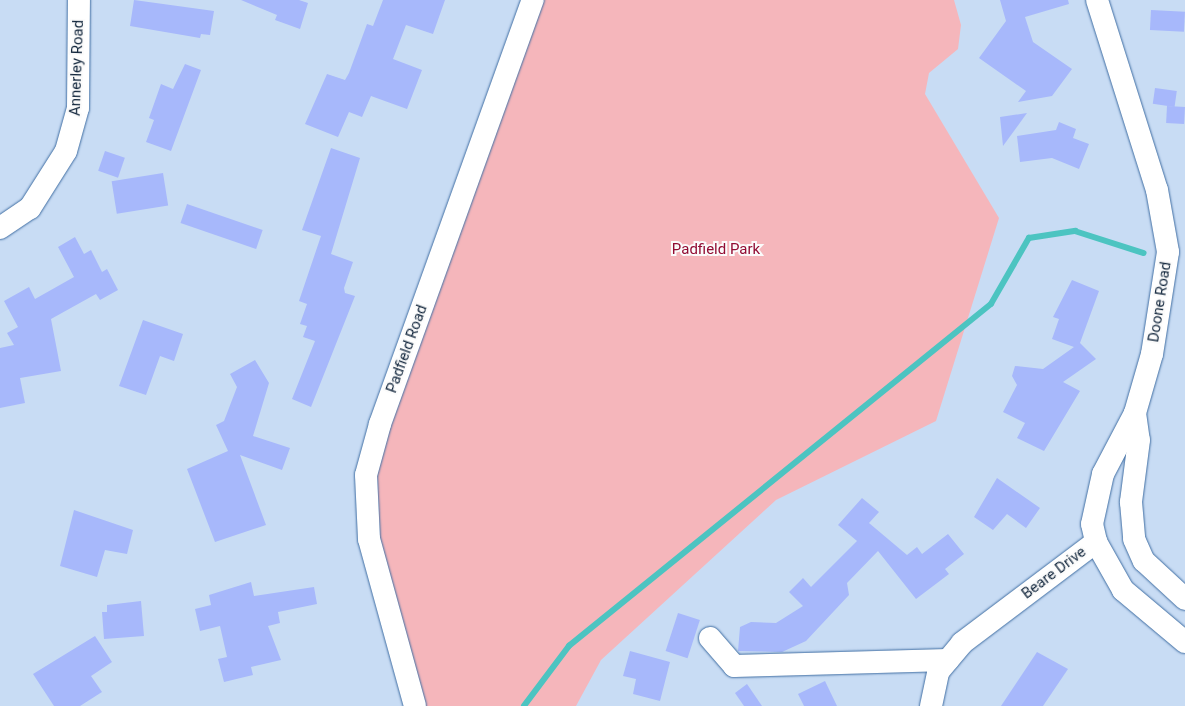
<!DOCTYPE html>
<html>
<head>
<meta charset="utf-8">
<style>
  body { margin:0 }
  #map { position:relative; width:1185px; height:706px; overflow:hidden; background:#c8dcf4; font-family:Roboto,sans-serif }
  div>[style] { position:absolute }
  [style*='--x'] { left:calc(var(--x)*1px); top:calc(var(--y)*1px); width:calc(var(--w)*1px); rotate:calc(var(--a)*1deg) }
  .green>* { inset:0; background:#f5b6bb }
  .stream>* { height:5.5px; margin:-2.75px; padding:0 2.75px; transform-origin:2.75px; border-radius:2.75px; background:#4cc4c1 }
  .building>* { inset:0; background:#a7b8fb; transform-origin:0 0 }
  .roads { filter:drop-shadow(0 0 1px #406ea3) drop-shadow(0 0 1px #406ea3) }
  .street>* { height:22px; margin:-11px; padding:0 11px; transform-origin:11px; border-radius:11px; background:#fff }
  span { translate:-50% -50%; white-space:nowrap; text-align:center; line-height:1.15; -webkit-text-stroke:4px #fbfbfb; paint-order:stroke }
  .street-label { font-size:15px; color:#13273d }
  .park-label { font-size:15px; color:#910c33 }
</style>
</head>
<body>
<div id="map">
  <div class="green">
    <div style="clip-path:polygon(540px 0,954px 0,961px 25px,958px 49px,929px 73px,925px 94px,999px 218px,936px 421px,776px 500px,601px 660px,576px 706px,421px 706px,380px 538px,377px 477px,387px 426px)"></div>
  </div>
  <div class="stream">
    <div style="--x:524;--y:706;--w:75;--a:-53.1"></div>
    <div style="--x:569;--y:646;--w:543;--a:-39.02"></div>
    <div style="--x:991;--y:304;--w:76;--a:-60.1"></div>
    <div style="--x:1029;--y:238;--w:47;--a:-8.7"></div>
    <div style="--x:1075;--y:231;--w:72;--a:17.7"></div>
  </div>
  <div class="building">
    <div style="clip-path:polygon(134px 0,214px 11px,210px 35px,201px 34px,200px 38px,130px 26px)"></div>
    <div style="clip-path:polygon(241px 0,299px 0,308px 3px,300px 29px,275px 20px,277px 15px)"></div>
    <div style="clip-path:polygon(383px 0,445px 0,433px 34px,406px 25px,393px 59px,422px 70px,407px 109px,371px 96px,362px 117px,349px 112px,338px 137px,305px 124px,327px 74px,345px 80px,349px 73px,367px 24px,373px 26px)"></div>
    <div style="clip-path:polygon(1000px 0,1068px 0,1069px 4px,1025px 17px,1033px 42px,1072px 69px,1052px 96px,1018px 102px,1026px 91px,979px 58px,1006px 21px)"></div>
    <div style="left:1151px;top:10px;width:34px;height:20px;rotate:3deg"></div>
    <div style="clip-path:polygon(185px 64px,201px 70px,171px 151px,146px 142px,154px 120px,149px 118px,161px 84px,173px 89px)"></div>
    <div style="left:1155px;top:88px;width:22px;height:16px;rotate:8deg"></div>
    <div style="left:1167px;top:106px;width:18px;height:17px;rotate:3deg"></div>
    <div style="clip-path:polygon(1027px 113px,1003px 146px,1000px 117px)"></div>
    <div style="clip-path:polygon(1059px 122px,1076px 129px,1073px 138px,1089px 144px,1079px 169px,1052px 158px,1020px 162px,1017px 136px,1056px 130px)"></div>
    <div style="clip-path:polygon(331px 148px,360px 158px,331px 254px,353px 262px,344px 288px,345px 293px,355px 296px,311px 407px,292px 399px,315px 341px,303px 337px,307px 326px,300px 324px,307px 304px,299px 301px,321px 236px,302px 230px)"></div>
    <div style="left:105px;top:151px;width:21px;height:21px;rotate:19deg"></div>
    <div style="left:163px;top:173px;width:33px;height:52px;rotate:81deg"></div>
    <div style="left:187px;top:204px;width:80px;height:20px;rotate:19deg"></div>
    <div style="clip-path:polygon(75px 237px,84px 254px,91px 250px,102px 272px,107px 269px,118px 290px,100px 300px,96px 294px,51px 319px,61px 371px,20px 378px,25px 403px,0 408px,0 348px,14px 345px,7px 333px,18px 327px,4px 301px,29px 287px,35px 299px,74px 277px,58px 247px)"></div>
    <div style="clip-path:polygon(1072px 280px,1099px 291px,1080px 343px,1096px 359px,1063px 382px,1080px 391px,1044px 451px,1017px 438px,1025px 423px,1003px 412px,1017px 385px,1012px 376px,1015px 366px,1043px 369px,1074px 347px,1052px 339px,1059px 319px,1053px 317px)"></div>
    <div style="clip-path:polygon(143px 320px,183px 334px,174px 361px,160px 356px,146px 395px,119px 386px)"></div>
    <div style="clip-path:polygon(255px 360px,269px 383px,253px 436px,290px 448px,282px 470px,240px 455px,266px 525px,215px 542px,187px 469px,228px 451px,216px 425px,224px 421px,237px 387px,230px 374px)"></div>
    <div style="clip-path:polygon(997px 478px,1040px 508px,1026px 528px,1007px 514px,993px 530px,974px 517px)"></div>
    <div style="clip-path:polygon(862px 498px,879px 512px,869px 523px,907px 555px,917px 547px,922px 554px,948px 534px,964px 554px,945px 569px,949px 574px,916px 599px,878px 551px,847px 583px,849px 595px,806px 641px,782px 652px,738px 651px,740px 627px,751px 622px,776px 623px,803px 606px,789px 592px,803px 578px,811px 587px,857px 541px,838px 525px)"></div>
    <div style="clip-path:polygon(74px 510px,133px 530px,127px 554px,105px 550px,97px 577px,60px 566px)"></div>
    <div style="clip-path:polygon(251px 582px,254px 596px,314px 587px,317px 604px,278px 612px,280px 623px,268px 626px,281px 660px,251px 667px,253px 675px,224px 682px,218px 659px,227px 657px,220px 626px,200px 631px,195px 609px,211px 605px,209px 595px)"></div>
    <div style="clip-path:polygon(141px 601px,144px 636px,104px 639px,102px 612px,107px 612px,107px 605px)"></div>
    <div style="left:678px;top:613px;width:23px;height:40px;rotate:18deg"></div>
    <div style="clip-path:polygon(95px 636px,112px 662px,91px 676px,102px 692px,80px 706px,54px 706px,33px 674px)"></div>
    <div style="clip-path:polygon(630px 651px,670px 662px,660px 701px,633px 694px,636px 679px,623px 676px)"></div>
    <div style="clip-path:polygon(1037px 652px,1068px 669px,1043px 706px,1001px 706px)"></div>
    <div style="clip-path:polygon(825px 681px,837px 706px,804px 706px,798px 694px)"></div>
    <div style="clip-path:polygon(747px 684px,762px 706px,744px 706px,735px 693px)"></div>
  </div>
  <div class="roads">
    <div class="street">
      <div style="--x:1097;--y:0;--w:199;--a:72.5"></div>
      <div style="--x:1157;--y:190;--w:63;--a:79.9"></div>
      <div style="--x:1168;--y:252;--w:103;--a:98.9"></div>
      <div style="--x:1152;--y:354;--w:61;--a:106.1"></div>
      <div style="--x:1135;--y:413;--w:69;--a:117.7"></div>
      <div style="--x:1103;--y:474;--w:51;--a:102.4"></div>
      <div style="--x:1092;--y:524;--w:18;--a:77"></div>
      <div style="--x:1096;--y:542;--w:55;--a:60.6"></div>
      <div style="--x:1123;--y:590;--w:81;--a:40"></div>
      <div style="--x:0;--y:228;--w:36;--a:-34"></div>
      <div style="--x:30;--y:208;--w:67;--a:-57.7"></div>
      <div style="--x:66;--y:151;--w:45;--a:-74.4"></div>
      <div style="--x:78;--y:108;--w:108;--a:-89.5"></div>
      <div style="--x:1135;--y:413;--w:27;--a:82"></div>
      <div style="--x:1139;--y:440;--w:63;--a:97.4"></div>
      <div style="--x:1131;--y:502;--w:37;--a:85"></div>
      <div style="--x:1134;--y:539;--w:24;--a:66"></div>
      <div style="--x:1144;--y:561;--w:56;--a:42.8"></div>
      <div style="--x:710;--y:638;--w:37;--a:49"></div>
      <div style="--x:734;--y:666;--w:214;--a:-1.6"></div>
      <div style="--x:415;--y:706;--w:173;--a:-105.4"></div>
      <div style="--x:369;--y:539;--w:64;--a:-92.7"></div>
      <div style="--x:366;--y:475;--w:53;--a:-74.6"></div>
      <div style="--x:380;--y:424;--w:451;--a:-70.2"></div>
      <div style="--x:931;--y:706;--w:35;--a:-78"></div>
      <div style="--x:938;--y:672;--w:38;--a:-50"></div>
      <div style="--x:962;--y:643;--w:168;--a:-37"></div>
    </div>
  </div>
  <div class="street-label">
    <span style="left:77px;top:68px;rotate:-88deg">Annerley Road</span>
    <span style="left:1160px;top:302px;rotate:-81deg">Doone Road</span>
    <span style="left:407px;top:349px;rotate:-70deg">Padfield Road</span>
    <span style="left:1054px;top:573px;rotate:-37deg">Beare Drive</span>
  </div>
  <div class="park-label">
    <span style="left:716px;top:250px">Padfield Park</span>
  </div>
</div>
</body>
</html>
